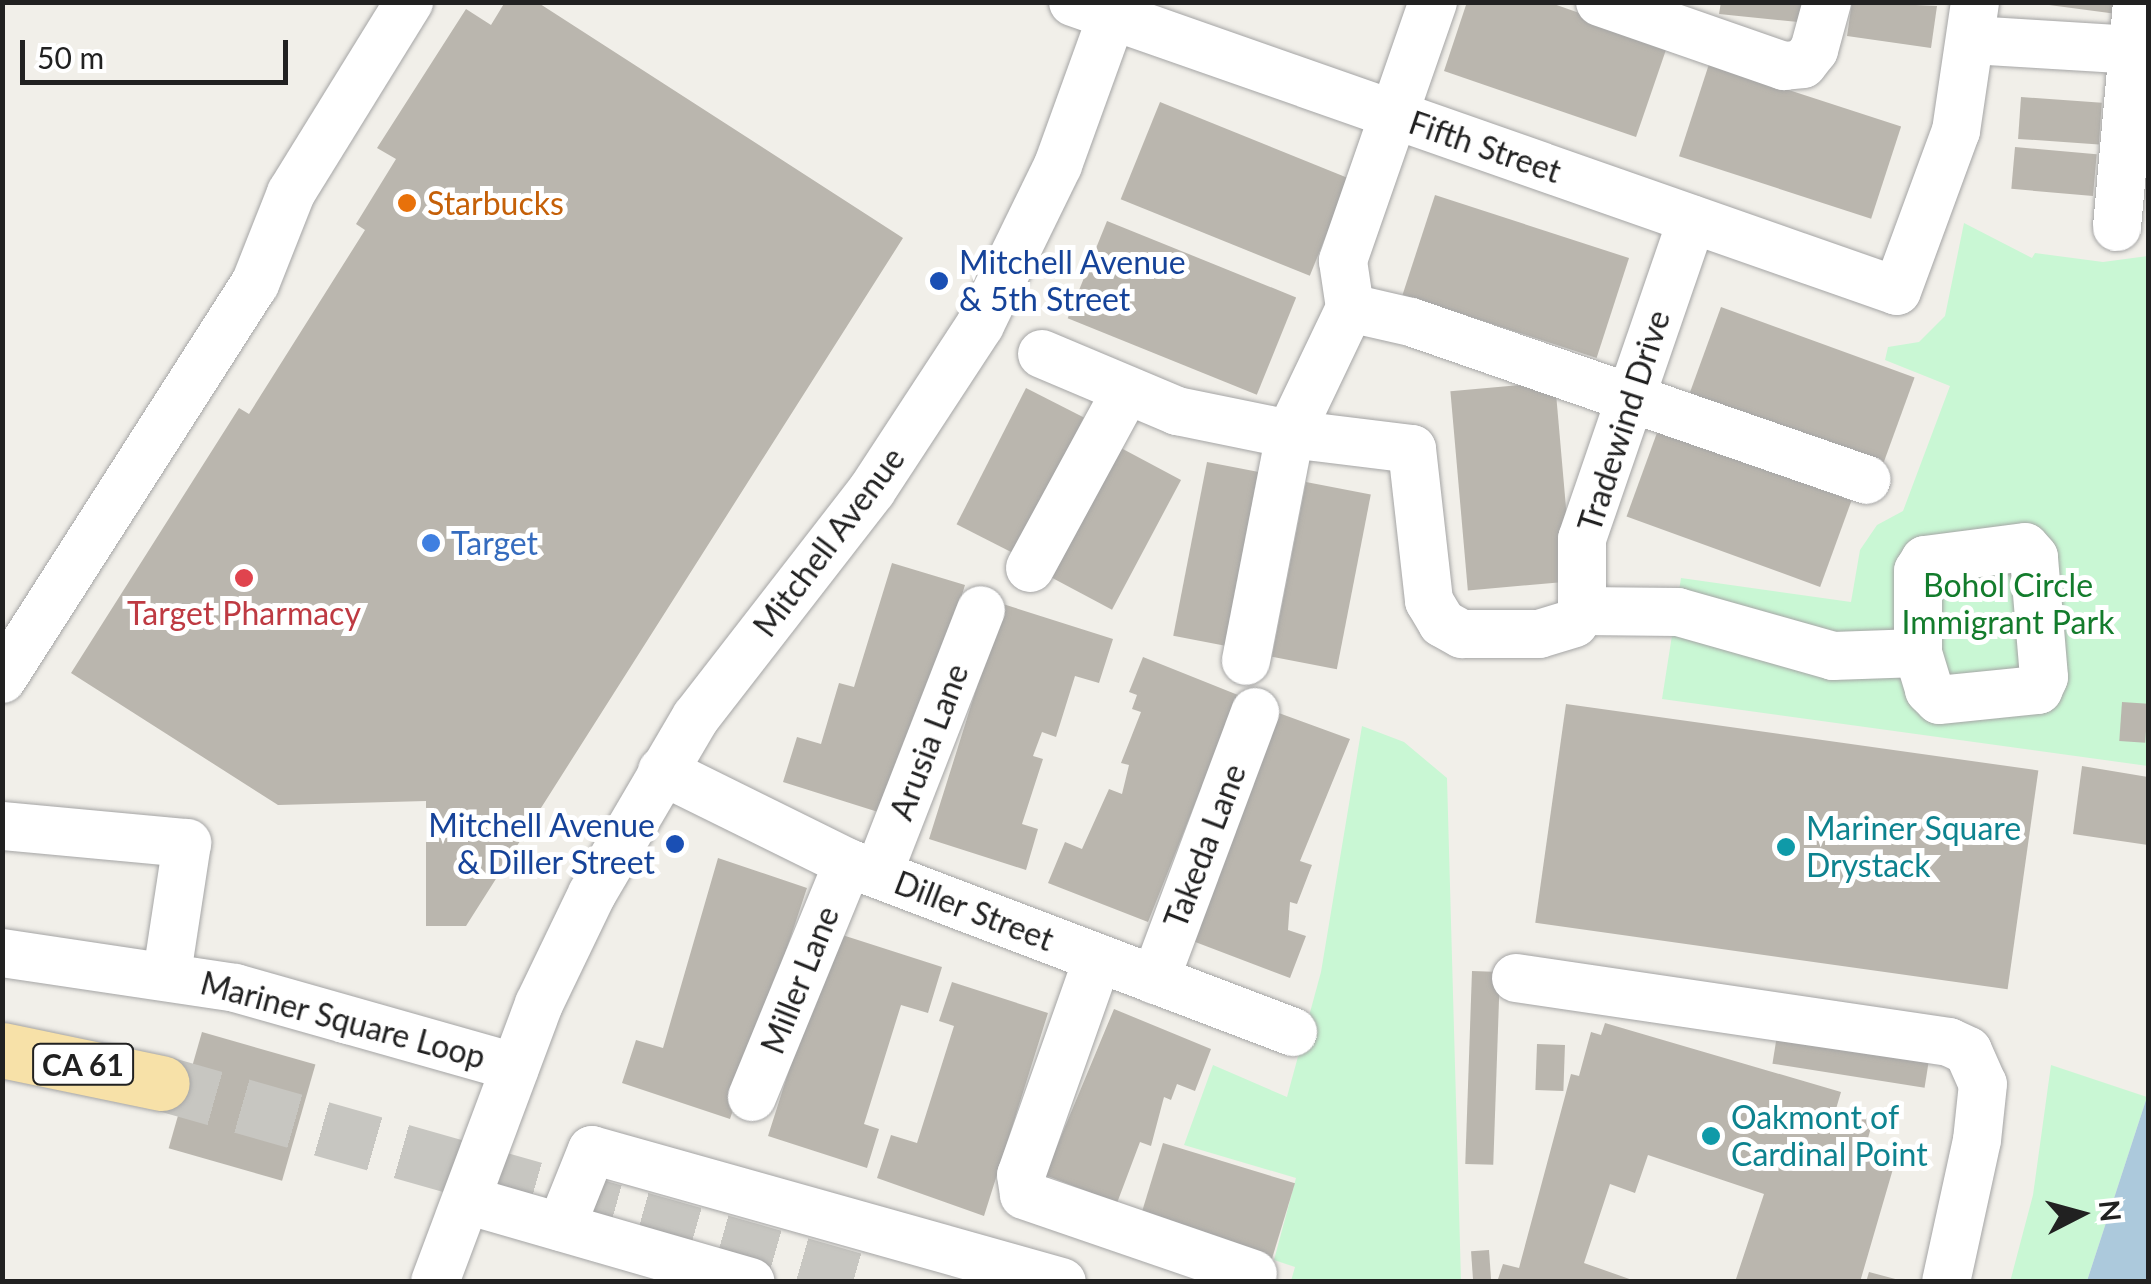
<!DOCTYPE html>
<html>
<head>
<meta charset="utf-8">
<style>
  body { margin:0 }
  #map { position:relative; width:2151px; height:1284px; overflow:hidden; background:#f1efe9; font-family:Lato,sans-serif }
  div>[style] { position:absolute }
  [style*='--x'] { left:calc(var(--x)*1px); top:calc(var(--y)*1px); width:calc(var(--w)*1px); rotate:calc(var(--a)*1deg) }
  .park>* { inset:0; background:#c9f7d4 }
  .water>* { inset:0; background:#acc9dc }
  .building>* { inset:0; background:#bab6ae; transform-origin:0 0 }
  .major-tunnel>* { height:55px; margin-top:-27.5px; transform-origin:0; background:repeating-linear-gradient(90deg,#c7c6c1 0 55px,transparent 0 83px) }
  .roads { filter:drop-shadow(0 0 2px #a5a5a5) drop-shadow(0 0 2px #a5a5a5) }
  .minor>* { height:48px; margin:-24px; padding:0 24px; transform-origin:24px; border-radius:24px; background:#fff }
  .major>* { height:55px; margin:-27.5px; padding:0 27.5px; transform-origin:27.5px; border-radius:27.5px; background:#f7e1a8 }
  .dots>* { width:28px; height:28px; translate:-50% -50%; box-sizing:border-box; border:5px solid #fff; border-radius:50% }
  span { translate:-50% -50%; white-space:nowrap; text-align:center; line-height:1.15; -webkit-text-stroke:10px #fff; paint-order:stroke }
  .shield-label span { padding:2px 8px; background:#fff; border:2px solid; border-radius:8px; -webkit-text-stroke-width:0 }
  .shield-label { font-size:30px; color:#212121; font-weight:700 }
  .street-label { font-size:32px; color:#212121 }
  .food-label { font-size:32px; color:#c56008 }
  .left { translate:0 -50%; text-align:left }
  .transit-label { font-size:32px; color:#164399 }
  .right { translate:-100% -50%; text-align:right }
  .shop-label { font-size:32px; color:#366cbe }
  .park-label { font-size:32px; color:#137c2c }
  .health-label { font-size:32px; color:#be3a42 }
  .culture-label { font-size:32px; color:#0d838f }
  .frame { position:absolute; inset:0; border:5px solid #212121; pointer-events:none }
  .north { position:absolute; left:2031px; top:1164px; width:100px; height:100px; -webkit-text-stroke:8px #fff; paint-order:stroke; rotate:84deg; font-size:28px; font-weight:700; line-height:40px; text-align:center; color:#212121 }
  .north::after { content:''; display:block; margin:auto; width:35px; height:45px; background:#212121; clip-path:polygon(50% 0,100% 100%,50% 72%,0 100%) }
  .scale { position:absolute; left:20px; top:40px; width:268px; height:45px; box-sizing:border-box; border:5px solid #212121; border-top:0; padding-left:12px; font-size:30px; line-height:35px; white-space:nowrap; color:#212121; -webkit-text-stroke:8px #fff; paint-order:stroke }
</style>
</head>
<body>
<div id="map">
  <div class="park">
    <div style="clip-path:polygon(1964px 223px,2032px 258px,2035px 253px,2103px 262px,2148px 256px,2148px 766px,1662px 699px,1681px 578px,1851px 602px,1860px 550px,1877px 525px,1903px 511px,1950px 386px,1885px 360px,1888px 347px,1919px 342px,1945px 316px)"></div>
    <div style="clip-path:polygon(1362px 726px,1404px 742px,1447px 778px,1461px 1281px,1291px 1281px,1295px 1267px,1274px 1260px,1296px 1178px,1184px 1145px,1213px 1065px,1287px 1097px,1321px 972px)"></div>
    <div style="clip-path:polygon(2051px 1065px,2147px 1097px,2087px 1281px,2010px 1282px,2033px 1195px)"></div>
  </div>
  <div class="water">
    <div style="clip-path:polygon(2148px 1093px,2148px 1281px,2087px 1281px,2147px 1097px)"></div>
  </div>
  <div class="building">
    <div style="clip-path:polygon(505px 2px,537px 2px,903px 238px,466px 926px,426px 926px,426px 801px,278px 805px,71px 673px,239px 408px,249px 414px,365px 230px,356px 224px,396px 159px,377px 148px,466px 9px,491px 25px)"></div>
    <div style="clip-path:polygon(1467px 2px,1548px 2px,1668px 44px,1636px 137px,1444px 71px)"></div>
    <div style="clip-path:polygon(1721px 2px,1810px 2px,1808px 23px,1719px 14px)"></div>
    <div style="clip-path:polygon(1852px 2px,1937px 6px,1931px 48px,1847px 36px)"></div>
    <div style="clip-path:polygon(2026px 2px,2119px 2px,2117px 14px)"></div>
    <div style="left:1709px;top:64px;width:202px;height:97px;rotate:18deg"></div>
    <div style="left:2021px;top:97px;width:81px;height:42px;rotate:4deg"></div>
    <div style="left:1160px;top:102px;width:204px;height:105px;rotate:22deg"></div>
    <div style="left:2015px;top:147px;width:82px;height:42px;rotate:5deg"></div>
    <div style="left:1435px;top:195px;width:204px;height:105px;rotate:18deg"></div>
    <div style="left:1107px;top:221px;width:204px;height:105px;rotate:22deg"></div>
    <div style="left:1721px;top:307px;width:206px;height:92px;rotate:20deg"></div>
    <div style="left:1555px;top:382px;width:200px;height:105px;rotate:85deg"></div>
    <div style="left:1026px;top:388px;width:65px;height:153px;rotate:27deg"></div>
    <div style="left:1658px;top:430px;width:206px;height:92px;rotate:20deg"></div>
    <div style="left:1121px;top:448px;width:68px;height:147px;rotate:28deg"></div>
    <div style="left:1207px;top:462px;width:66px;height:177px;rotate:11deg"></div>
    <div style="left:1306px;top:482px;width:66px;height:178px;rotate:11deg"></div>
    <div style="clip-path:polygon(892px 563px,965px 585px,894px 817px,783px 782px,797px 737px,821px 744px,839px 683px,854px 687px)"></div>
    <div style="clip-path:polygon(1003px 604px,1113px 639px,1099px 683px,1075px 676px,1056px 737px,1042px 732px,1033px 756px,1043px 759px,1022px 824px,1038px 829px,1026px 870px,929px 839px)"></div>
    <div style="clip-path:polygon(1143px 657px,1238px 695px,1148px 922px,1048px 883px,1065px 842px,1082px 849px,1109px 789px,1122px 794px,1129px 765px,1121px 763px,1141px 712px,1132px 709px,1137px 695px,1129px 692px)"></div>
    <div style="left:2122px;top:702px;width:26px;height:39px;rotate:4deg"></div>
    <div style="left:1566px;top:704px;width:477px;height:221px;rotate:8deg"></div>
    <div style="clip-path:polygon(1276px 712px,1350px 739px,1300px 861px,1312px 865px,1297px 904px,1290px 902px,1288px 930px,1306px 936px,1290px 978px,1190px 940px)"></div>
    <div style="clip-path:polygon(2082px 766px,2148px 777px,2148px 845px,2073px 834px)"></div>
    <div style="clip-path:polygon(718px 858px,807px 888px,730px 1119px,622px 1083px,636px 1040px,663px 1048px)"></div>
    <div style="clip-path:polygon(833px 932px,942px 967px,928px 1013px,901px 1005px,864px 1124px,879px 1129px,867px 1168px,768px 1136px)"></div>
    <div style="left:1472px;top:971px;width:28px;height:193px;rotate:2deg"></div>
    <div style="clip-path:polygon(952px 982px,1048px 1013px,984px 1216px,877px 1178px,891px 1135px,917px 1143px,954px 1026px,939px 1021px)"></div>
    <div style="clip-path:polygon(1114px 1009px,1211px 1049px,1195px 1091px,1177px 1084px,1171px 1100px,1164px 1097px,1151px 1146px,1140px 1142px,1117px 1203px,1045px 1175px)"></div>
    <div style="clip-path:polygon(1605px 1023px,1841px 1092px,1836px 1109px,1873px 1120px,1864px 1153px,1895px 1162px,1860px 1282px,1735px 1282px,1764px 1194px,1648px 1155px,1635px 1193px,1610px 1184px,1584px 1263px,1638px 1282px,1497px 1282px,1503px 1264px,1519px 1268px,1571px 1074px,1579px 1076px,1591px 1032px,1601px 1035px)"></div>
    <div style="left:202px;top:1032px;width:118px;height:121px;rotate:16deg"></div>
    <div style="left:1777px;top:1035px;width:154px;height:29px;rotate:9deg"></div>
    <div style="left:1537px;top:1044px;width:28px;height:46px;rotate:2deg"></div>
    <div style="left:1163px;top:1143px;width:138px;height:79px;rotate:17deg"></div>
    <div style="left:1489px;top:1250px;width:32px;height:18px;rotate:86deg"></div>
    <div style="clip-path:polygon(1869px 1272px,1899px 1280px,1899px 1282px,1866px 1282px)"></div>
  </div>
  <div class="major-tunnel">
    <div style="--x:162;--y:1083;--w:729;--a:15.85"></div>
  </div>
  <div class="roads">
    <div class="minor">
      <div style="--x:1073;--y:2;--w:873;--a:19.33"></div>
      <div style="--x:1897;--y:291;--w:171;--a:-69.8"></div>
      <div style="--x:1956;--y:131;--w:130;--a:-81.6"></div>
      <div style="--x:1433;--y:2;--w:274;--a:109.2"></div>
      <div style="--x:1343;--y:261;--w:48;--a:81.5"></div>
      <div style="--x:1350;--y:308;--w:140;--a:115.5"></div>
      <div style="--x:1290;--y:434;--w:123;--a:7"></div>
      <div style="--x:1412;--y:449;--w:153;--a:83.6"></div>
      <div style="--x:1429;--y:601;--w:26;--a:59"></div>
      <div style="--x:1442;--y:623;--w:23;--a:29"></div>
      <div style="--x:1462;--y:634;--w:77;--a:0"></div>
      <div style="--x:1539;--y:634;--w:37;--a:-17"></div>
      <div style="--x:1574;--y:623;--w:14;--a:-56"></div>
      <div style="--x:1582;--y:611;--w:72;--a:-90"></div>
      <div style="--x:1582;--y:539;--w:338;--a:-71"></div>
      <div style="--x:1600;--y:2;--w:195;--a:19.2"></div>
      <div style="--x:1784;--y:66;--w:19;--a:-6"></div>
      <div style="--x:1803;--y:64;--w:18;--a:-52"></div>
      <div style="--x:1814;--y:50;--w:50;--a:-74.8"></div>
      <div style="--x:1971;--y:40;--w:162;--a:3.5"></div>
      <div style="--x:2117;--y:227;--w:226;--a:-84.9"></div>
      <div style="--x:1350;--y:308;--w:63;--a:12.9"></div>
      <div style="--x:1411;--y:322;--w:482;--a:19.1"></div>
      <div style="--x:1042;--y:354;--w:147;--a:22.9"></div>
      <div style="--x:1177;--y:411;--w:115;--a:11.5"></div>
      <div style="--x:1290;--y:434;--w:231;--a:101"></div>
      <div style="--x:1030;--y:568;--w:201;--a:-61.5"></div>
      <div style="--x:1582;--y:611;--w:96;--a:0.6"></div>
      <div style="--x:1678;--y:612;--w:161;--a:15.8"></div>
      <div style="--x:1833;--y:656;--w:85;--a:-2"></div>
      <div style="--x:1918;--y:653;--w:39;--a:73"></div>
      <div style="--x:1929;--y:690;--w:14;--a:45"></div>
      <div style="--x:1939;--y:700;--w:100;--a:-5.8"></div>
      <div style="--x:2038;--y:690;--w:14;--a:-65"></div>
      <div style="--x:2044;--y:677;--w:120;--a:-94.8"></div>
      <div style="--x:2034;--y:557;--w:13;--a:-132"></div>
      <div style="--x:2025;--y:547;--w:101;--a:172.6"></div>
      <div style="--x:1925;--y:560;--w:13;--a:122"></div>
      <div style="--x:1918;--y:571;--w:82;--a:90"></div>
      <div style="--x:2;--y:679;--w:469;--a:-57.4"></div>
      <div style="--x:255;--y:284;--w:98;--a:-68.4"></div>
      <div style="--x:291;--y:193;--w:225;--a:-58.3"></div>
      <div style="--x:662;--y:771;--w:208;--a:26.3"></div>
      <div style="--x:848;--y:863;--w:476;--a:20.8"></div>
      <div style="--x:2;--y:826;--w:186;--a:5.3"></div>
      <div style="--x:187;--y:843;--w:133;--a:98.7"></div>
      <div style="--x:878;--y:874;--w:283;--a:-68.7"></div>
      <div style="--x:2;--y:953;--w:236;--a:8.5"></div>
      <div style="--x:235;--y:988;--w:291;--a:15.8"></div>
      <div style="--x:1098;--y:958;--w:230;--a:109.5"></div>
      <div style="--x:1021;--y:1175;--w:20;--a:81"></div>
      <div style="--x:1024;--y:1195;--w:242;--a:19"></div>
      <div style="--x:1516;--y:978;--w:438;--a:8.4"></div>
      <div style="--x:1949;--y:1042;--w:21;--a:25"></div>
      <div style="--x:1968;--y:1051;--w:36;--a:66"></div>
      <div style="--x:1983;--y:1084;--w:56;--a:96.1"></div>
      <div style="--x:1977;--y:1140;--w:145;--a:102.3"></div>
      <div style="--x:1155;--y:980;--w:286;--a:-69.5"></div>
      <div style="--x:752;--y:1097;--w:253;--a:-67.7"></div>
      <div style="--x:470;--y:1201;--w:292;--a:16.1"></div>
      <div style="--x:561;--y:1227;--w:83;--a:-68.1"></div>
      <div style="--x:592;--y:1150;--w:488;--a:15.7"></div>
      <div style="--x:435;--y:1282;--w:297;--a:-69.5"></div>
      <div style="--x:539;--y:1004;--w:122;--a:-64.3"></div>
      <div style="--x:592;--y:894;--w:205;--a:-59.6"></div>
      <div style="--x:696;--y:717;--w:287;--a:-52.2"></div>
      <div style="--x:872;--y:490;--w:197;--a:-56.8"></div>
      <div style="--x:980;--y:325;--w:178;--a:-64"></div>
      <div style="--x:1058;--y:165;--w:173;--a:-70.1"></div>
    </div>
    <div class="major">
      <div style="--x:2;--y:1050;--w:163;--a:11.7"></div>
    </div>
  </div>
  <div class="dots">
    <div style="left:407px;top:203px;background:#e8710a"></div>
    <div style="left:939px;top:281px;background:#1a4fb4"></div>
    <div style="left:431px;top:543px;background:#3f7fe0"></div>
    <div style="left:244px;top:578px;background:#e0444e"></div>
    <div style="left:675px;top:844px;background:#1a4fb4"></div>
    <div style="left:1786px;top:847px;background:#0f9aa8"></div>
    <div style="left:1711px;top:1136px;background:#0f9aa8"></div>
  </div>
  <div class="shield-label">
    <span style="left:83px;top:1064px">CA 61</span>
  </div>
  <div class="street-label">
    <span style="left:1485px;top:147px;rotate:19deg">Fifth Street</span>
    <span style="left:1624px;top:421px;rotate:-72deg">Tradewind Drive</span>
    <span style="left:829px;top:542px;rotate:-53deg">Mitchell Avenue</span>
    <span style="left:929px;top:742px;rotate:-69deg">Arusia Lane</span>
    <span style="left:1205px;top:846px;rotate:-69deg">Takeda Lane</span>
    <span style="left:974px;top:911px;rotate:21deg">Diller Street</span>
    <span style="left:800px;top:980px;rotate:-68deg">Miller Lane</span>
    <span style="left:343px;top:1020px;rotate:15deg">Mariner Square Loop</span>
  </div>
  <div class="food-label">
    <span class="left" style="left:427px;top:203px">Starbucks</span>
  </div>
  <div class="transit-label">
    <span class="left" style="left:959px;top:281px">Mitchell Avenue<br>&amp; 5th Street</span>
    <span class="right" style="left:655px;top:844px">Mitchell Avenue<br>&amp; Diller Street</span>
  </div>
  <div class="shop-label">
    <span class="left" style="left:451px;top:543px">Target</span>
  </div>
  <div class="park-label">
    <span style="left:2008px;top:604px">Bohol Circle<br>Immigrant Park</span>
  </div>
  <div class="health-label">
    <span style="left:244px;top:613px">Target Pharmacy</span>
  </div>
  <div class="culture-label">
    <span class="left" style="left:1806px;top:847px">Mariner Square<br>Drystack</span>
    <span class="left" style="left:1731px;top:1136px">Oakmont of<br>Cardinal Point</span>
  </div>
  <div class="frame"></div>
  <div class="north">N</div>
  <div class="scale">50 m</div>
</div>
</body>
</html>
